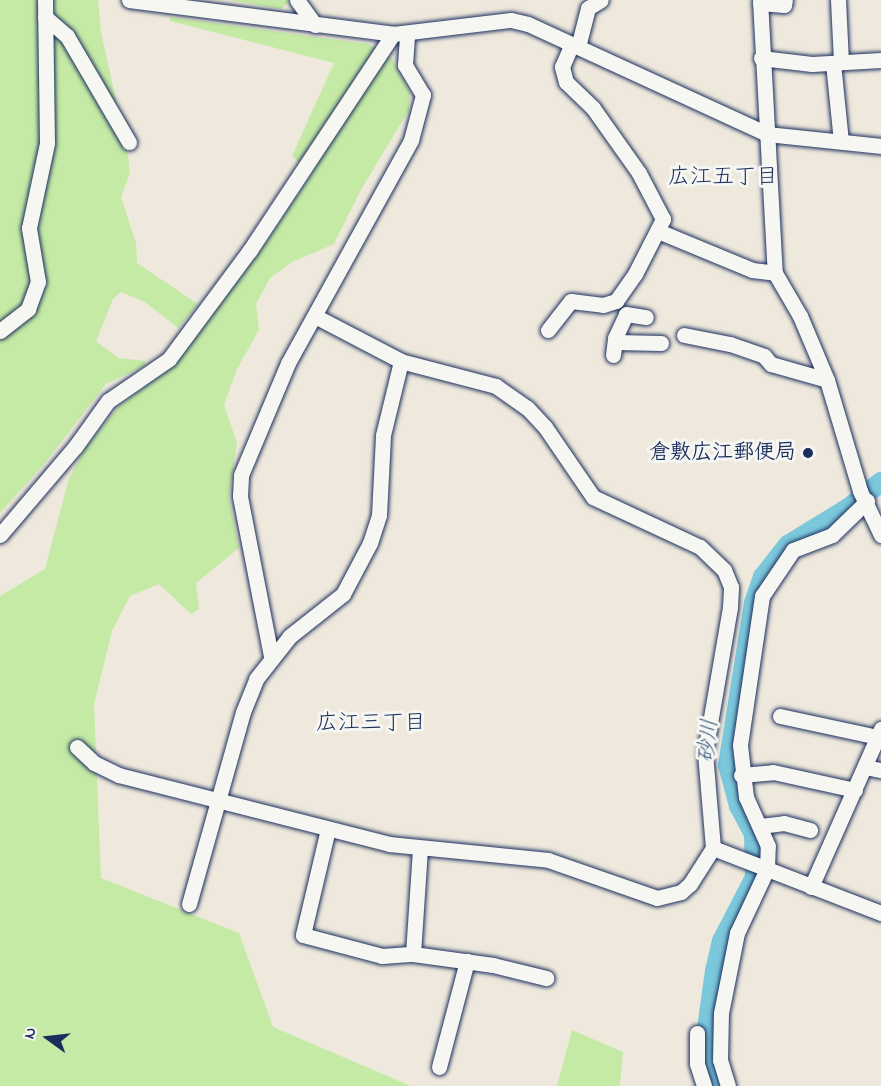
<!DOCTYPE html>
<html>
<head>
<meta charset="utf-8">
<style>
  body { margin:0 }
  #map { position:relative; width:881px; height:1086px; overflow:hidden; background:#efe9dd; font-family:"Indie Flower","Klee One",sans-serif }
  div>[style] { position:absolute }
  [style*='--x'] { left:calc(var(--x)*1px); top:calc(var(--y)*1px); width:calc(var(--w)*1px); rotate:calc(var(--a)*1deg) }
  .green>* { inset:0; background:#c5eaa5 }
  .river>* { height:20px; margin:-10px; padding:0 10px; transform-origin:10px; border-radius:10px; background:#7bc7db }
  .roads { filter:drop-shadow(0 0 2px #1b2f5e) drop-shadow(0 0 2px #1b2f5e) }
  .minor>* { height:15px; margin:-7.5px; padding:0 7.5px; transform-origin:7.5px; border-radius:7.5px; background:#f6f6f2 }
  .dots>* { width:16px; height:16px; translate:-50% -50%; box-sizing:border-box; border:3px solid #f6f6f2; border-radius:50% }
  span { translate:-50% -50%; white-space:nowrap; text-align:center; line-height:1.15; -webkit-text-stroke:6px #f6f6f2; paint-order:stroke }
  .poi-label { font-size:21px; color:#1b2f5e; font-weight:700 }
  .right { translate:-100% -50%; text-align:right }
  .neighbourhood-label { font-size:22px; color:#1b2f5e }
  .water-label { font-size:22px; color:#33557d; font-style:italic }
  .north { position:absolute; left:18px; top:1008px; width:60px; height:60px; -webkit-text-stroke:4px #f6f6f2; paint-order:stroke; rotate:285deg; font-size:16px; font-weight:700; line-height:24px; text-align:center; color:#1b2f5e }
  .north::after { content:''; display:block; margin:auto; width:21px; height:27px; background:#1b2f5e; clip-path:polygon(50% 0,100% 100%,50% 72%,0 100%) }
</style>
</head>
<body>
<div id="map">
  <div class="green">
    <div style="clip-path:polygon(0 0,98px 0,101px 32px,128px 155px,130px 173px,121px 197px,136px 243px,137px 263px,198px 304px,178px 328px,145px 302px,121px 292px,113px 299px,96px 341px,118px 358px,146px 361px,144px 366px,106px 384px,45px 463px,0 513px)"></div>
    <div style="clip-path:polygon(228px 0,288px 0,289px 2px,281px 9px)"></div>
    <div style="clip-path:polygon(170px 17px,368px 44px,392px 59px,410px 92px,409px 110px,362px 188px,334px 244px,292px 262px,270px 278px,256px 304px,259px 330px,237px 369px,224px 405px,237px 443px,229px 497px,239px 548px,196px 583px,199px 609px,191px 614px,159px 584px,130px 596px,112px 631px,94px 704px,101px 878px,239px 933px,273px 1027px,411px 1086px,0 1086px,0 596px,45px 569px,69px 478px,85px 448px,119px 406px,172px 367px,259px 253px,312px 174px,292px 156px,334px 63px,170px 21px)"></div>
    <div style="clip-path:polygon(572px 1030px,623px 1052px,620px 1086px,557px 1086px)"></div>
  </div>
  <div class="river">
    <div style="--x:713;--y:1086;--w:23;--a:-110"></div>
    <div style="--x:705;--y:1064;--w:21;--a:-90"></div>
    <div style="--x:705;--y:1043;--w:73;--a:-82.1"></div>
    <div style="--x:715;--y:971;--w:31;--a:-77"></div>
    <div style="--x:722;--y:941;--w:72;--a:-62.7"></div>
    <div style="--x:755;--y:877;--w:43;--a:-91.3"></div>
    <div style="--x:754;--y:834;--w:32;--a:-118"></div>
    <div style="--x:739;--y:806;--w:42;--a:-105"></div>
    <div style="--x:728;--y:765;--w:164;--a:-80.9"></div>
    <div style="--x:754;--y:603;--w:28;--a:-71"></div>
    <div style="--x:763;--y:577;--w:41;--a:-52"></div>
    <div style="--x:788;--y:545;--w:73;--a:-31.5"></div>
    <div style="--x:850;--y:507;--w:40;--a:-39"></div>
  </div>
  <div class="roads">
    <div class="minor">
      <div style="--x:129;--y:0;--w:266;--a:7.3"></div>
      <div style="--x:393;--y:34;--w:119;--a:-6.8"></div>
      <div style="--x:511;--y:20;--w:17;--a:13"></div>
      <div style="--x:528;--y:24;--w:263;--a:24.7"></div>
      <div style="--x:767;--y:134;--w:115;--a:6"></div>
      <div style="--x:297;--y:0;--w:31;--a:54"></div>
      <div style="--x:760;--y:0;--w:273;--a:86.9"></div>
      <div style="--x:775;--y:273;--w:50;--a:59.8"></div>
      <div style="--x:800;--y:316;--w:69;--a:67.1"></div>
      <div style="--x:827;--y:380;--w:116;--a:73.4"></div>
      <div style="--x:860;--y:491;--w:49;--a:64.5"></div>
      <div style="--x:838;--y:0;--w:62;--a:87.2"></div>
      <div style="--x:760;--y:3;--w:24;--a:5"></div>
      <div style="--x:784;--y:5;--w:5;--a:-79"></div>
      <div style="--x:45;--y:17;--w:29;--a:41"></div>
      <div style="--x:67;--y:36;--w:123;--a:59.7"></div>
      <div style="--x:578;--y:47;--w:40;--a:-75.6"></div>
      <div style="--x:588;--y:8;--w:15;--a:-32"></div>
      <div style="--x:761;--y:58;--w:51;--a:6.7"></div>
      <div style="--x:812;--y:64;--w:69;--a:-3.3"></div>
      <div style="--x:833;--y:63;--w:79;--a:84.2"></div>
      <div style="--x:658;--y:231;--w:102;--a:22.5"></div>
      <div style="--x:752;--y:270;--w:23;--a:7"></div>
      <div style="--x:548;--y:330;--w:37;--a:-52"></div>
      <div style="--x:571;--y:301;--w:32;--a:7"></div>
      <div style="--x:603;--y:305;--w:14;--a:-17"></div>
      <div style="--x:616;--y:301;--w:33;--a:-55"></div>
      <div style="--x:635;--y:274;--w:62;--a:-63"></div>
      <div style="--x:663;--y:219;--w:52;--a:-117.6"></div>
      <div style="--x:639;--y:173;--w:80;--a:-125.3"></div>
      <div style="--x:593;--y:108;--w:37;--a:-136"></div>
      <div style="--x:566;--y:82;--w:16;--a:-105"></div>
      <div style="--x:562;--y:67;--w:25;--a:-67"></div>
      <div style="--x:0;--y:331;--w:36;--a:-38"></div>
      <div style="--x:28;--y:309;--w:29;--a:-70"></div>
      <div style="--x:38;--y:282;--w:55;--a:-99.5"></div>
      <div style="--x:29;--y:228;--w:87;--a:-78"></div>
      <div style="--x:47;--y:143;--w:143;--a:-90.8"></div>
      <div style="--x:684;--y:335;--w:47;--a:11.1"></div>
      <div style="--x:730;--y:344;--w:36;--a:19"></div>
      <div style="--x:764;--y:356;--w:11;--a:49"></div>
      <div style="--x:771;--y:364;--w:58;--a:15.9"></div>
      <div style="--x:616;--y:342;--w:45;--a:1.3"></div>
      <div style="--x:613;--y:355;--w:17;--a:-83"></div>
      <div style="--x:615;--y:338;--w:26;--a:-65"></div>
      <div style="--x:626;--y:314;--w:20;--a:9"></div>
      <div style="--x:0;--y:535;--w:116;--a:-49.6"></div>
      <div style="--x:75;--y:447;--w:57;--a:-54.3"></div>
      <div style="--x:108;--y:401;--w:74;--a:-34.5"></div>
      <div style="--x:169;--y:359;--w:136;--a:-53.4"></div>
      <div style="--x:250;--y:250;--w:259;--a:-56.5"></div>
      <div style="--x:271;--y:656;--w:163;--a:-101"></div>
      <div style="--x:240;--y:496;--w:21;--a:-87"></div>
      <div style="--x:241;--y:475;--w:121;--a:-67.2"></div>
      <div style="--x:288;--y:363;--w:255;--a:-61.1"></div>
      <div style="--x:411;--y:140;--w:47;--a:-75.1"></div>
      <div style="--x:423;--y:95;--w:35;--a:-121"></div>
      <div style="--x:405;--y:65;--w:31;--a:-86"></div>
      <div style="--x:780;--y:716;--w:100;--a:12.1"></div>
      <div style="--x:77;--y:747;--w:23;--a:43"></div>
      <div style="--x:94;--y:763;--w:28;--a:26"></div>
      <div style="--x:119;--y:775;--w:279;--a:14.3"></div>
      <div style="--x:389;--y:844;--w:160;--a:5.7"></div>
      <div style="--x:548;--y:860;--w:115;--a:19.2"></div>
      <div style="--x:657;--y:898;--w:25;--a:-14"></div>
      <div style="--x:681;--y:892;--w:12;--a:-42"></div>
      <div style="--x:690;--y:884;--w:43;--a:-57.4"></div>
      <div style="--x:713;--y:848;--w:96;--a:-94.8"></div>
      <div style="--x:705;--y:752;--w:147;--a:-80.2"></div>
      <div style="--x:730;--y:607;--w:20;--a:-87"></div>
      <div style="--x:731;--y:587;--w:18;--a:-112"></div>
      <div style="--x:724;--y:570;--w:33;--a:-136"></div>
      <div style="--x:700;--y:547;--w:118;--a:-155"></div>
      <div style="--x:593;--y:497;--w:85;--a:-124.4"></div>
      <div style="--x:545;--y:427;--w:26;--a:-133"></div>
      <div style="--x:527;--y:408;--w:38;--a:-145"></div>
      <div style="--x:496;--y:386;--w:98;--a:-165.3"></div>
      <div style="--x:401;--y:361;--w:97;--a:-152.4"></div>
      <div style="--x:865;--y:767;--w:16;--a:11"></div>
      <div style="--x:741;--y:775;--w:32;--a:-5"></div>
      <div style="--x:773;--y:772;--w:84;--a:12.4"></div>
      <div style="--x:760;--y:826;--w:24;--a:-7"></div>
      <div style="--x:784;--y:823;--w:27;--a:15"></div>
      <div style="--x:328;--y:829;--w:109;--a:103.3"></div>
      <div style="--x:303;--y:935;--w:82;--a:14.9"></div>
      <div style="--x:382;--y:956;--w:31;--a:-4"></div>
      <div style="--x:413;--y:954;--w:81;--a:7.8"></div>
      <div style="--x:493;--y:965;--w:55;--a:13.8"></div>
      <div style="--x:713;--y:848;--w:180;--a:21.2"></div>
      <div style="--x:811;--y:887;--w:173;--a:-66.1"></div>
      <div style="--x:189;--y:904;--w:199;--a:-74.3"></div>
      <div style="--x:243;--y:712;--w:35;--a:-68"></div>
      <div style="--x:256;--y:679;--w:55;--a:-51.7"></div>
      <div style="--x:290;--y:636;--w:68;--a:-38.4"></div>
      <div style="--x:343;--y:594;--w:58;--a:-62.1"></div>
      <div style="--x:370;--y:543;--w:29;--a:-72"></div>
      <div style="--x:379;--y:515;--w:80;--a:-87.1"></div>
      <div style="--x:383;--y:435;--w:76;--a:-76.3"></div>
      <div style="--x:413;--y:954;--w:105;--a:-86.2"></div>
      <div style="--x:697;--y:1033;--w:31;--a:90"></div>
      <div style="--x:697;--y:1064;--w:23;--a:72"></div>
      <div style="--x:439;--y:1067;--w:110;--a:-75.2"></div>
      <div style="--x:728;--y:1086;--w:27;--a:-107"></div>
      <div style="--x:720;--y:1060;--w:47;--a:-88.8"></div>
      <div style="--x:721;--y:1013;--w:82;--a:-78.7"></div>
      <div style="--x:737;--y:933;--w:71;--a:-64.9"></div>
      <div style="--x:767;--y:869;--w:23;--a:-88"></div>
      <div style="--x:768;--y:846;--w:54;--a:-114.2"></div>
      <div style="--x:746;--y:797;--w:52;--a:-96.6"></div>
      <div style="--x:740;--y:745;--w:151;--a:-81.6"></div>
      <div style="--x:762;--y:596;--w:55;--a:-56"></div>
      <div style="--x:793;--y:550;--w:42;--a:-21"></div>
      <div style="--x:832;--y:535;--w:49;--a:-44.2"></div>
    </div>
  </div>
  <div class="dots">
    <div style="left:808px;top:453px;background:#1b2f5e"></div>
  </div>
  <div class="poi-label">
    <span class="right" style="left:796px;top:453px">倉敷広江郵便局</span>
  </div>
  <div class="neighbourhood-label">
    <span style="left:723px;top:179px">広江五丁目</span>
    <span style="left:371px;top:725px">広江三丁目</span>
  </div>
  <div class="water-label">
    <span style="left:710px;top:741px;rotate:-85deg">砂川</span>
  </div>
  <div class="north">N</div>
</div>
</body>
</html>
